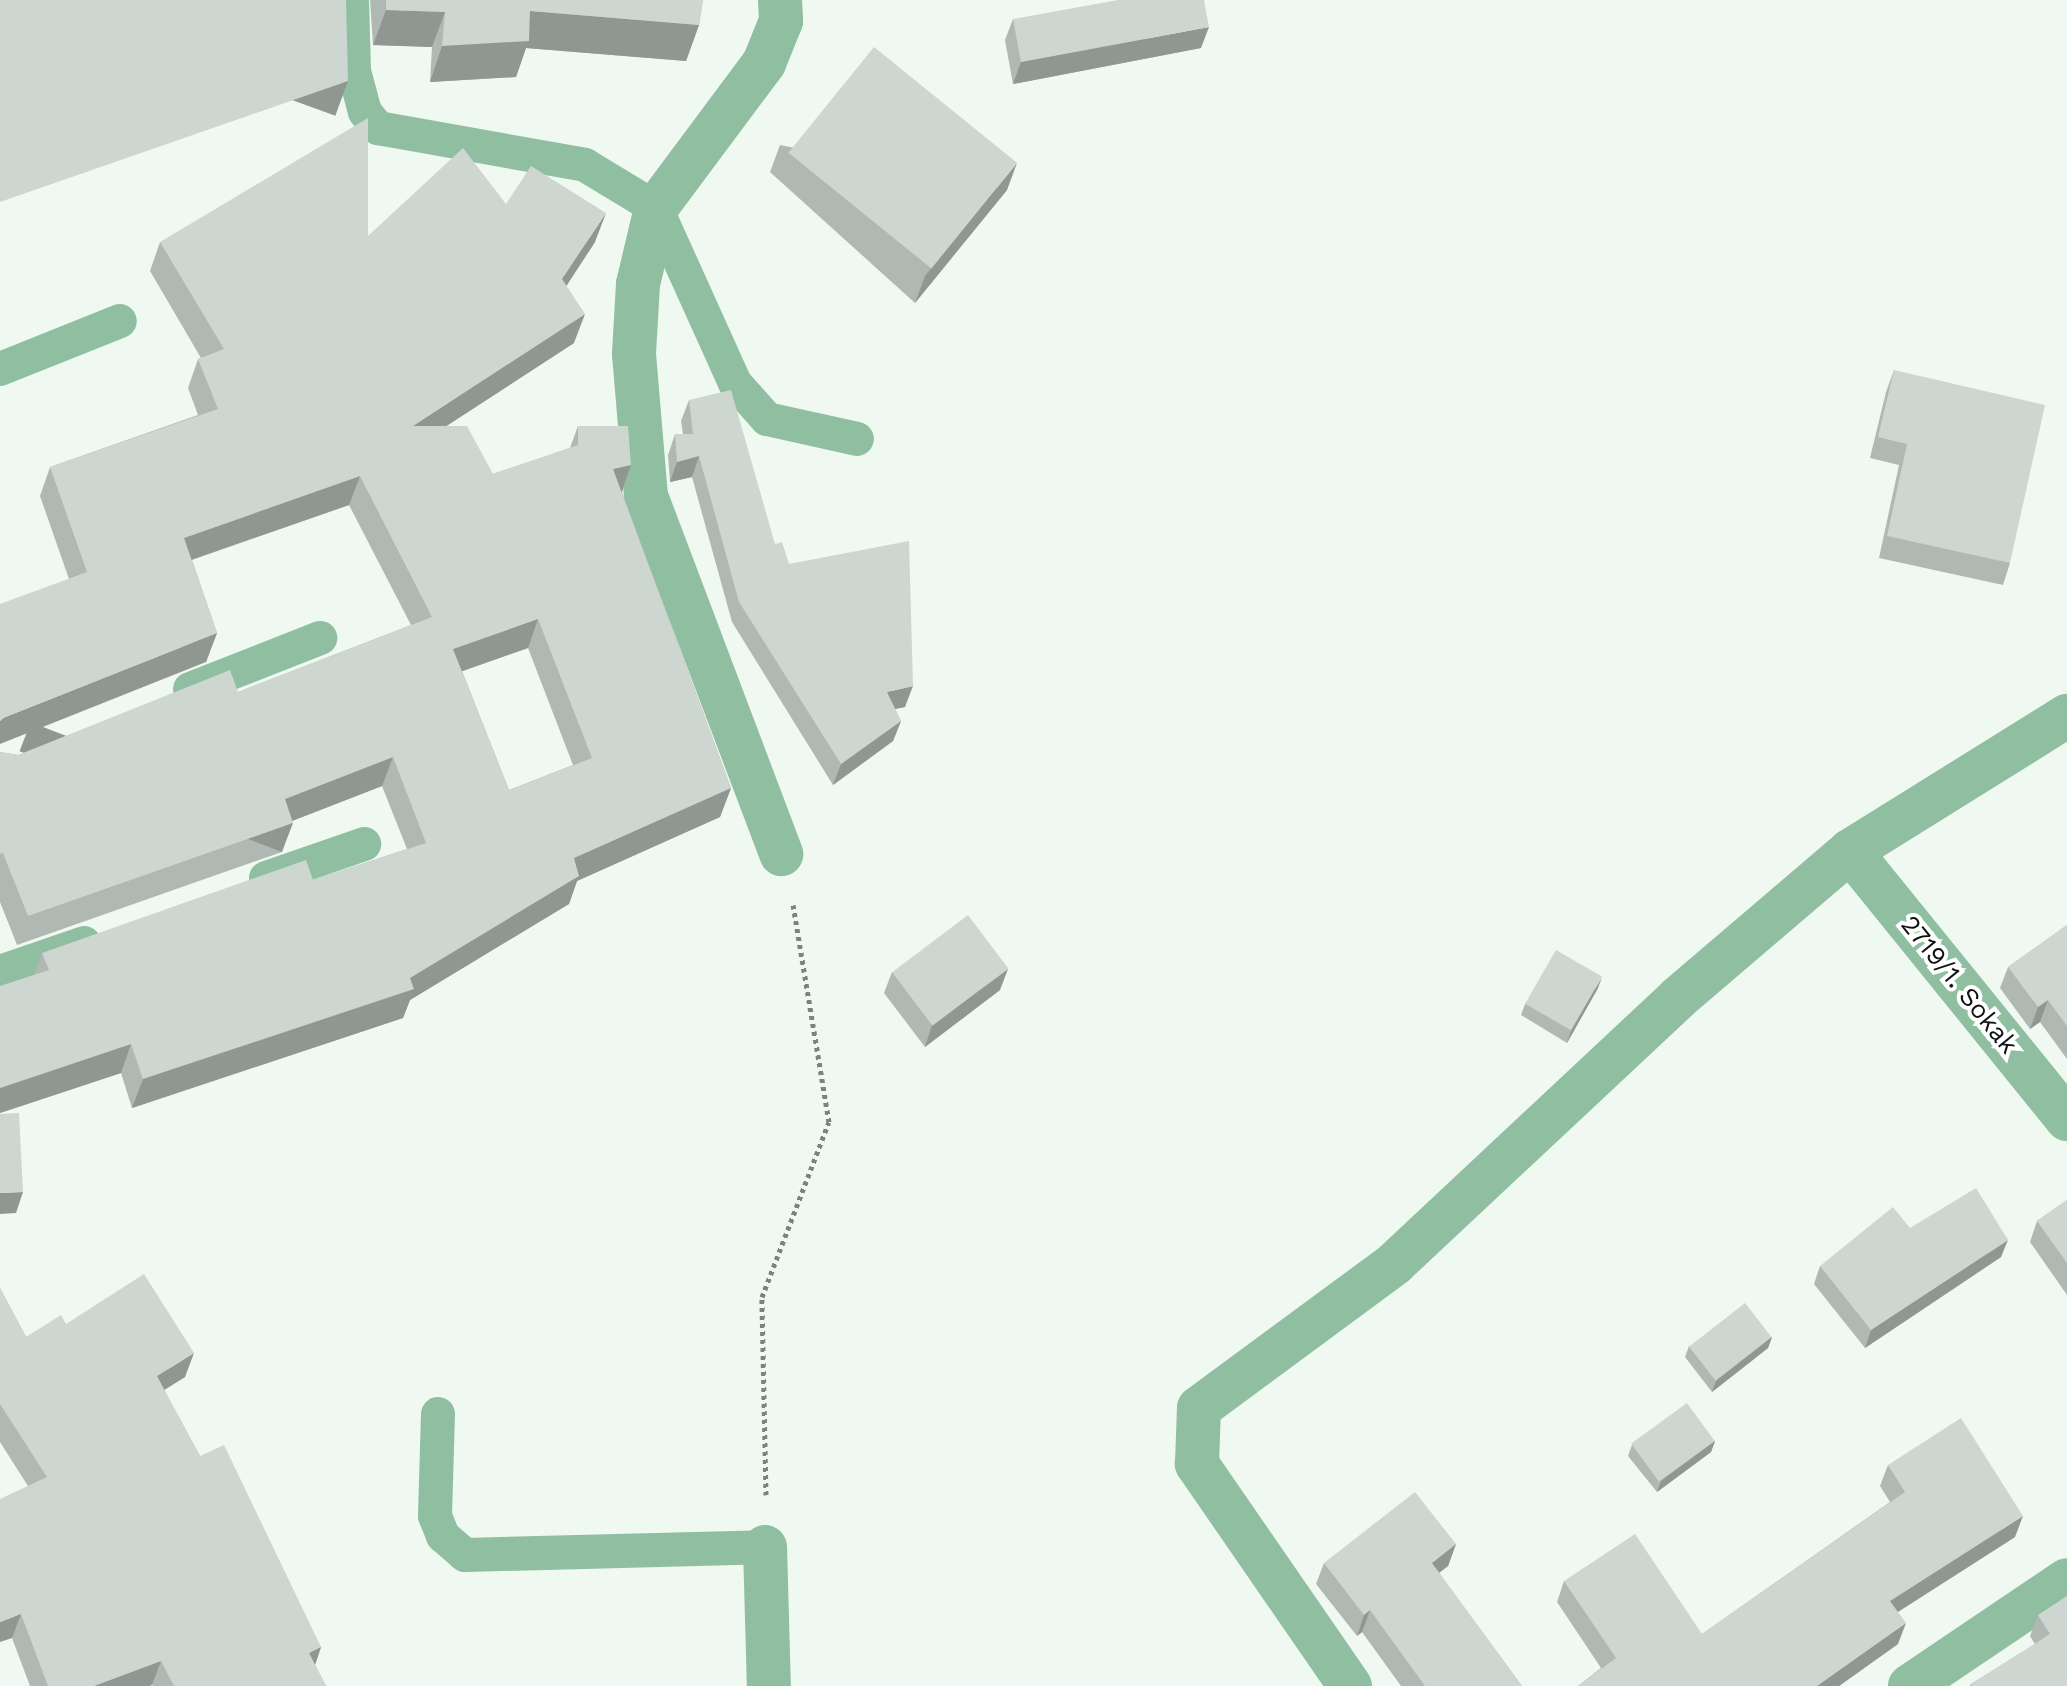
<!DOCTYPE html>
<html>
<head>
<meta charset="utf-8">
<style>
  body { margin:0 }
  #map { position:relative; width:2067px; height:1686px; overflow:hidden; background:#eff8f1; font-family:"Work Sans",sans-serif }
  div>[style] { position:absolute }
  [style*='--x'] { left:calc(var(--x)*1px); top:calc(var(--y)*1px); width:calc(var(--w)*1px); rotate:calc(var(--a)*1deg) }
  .path>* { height:5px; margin-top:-2.5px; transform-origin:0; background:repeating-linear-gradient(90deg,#7c827e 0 4px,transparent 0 8px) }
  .service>* { height:34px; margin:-17px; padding:0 17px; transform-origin:17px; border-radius:17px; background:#8fbfa0 }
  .minor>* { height:44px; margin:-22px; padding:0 22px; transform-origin:22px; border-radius:22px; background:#8fbfa0 }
  .wall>* { inset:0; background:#b0b8b3 }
  .shaded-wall>* { inset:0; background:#909692; transform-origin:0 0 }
  .building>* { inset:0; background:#cdd6d0; transform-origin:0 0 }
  span { translate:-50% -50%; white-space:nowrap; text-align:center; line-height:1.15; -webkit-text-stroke:8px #fff; paint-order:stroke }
  .street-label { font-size:26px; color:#0f1210 }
</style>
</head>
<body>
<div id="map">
  <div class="path">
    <div style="--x:766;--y:1495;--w:198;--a:-91.2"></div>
    <div style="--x:762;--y:1297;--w:187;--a:-69.1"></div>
    <div style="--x:829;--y:1122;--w:220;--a:-99.4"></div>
  </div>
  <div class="service">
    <div style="--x:352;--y:0;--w:71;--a:88.4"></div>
    <div style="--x:354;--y:71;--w:42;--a:75"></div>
    <div style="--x:365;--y:112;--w:21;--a:51"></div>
    <div style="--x:378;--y:128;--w:210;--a:10.1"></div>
    <div style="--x:585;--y:165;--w:83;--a:31.2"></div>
    <div style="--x:656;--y:208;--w:192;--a:65.7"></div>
    <div style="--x:735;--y:383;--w:48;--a:48.4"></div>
    <div style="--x:767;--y:419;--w:92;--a:12.5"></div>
    <div style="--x:0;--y:369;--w:129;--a:-21.8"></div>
    <div style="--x:190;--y:689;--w:140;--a:-21.4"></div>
    <div style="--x:266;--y:878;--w:104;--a:-19.1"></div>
    <div style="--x:0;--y:972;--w:89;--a:-19"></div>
    <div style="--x:438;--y:1414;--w:102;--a:91.7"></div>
    <div style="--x:435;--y:1516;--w:22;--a:68"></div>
    <div style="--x:443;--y:1536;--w:29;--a:41"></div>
    <div style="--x:465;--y:1555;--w:300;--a:-1.5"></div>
  </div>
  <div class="minor">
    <div style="--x:780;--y:0;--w:21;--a:87"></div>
    <div style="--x:781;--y:21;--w:45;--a:112"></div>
    <div style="--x:764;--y:63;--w:181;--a:126.7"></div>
    <div style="--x:656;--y:208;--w:78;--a:103.3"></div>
    <div style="--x:638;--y:284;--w:70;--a:93.3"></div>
    <div style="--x:634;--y:354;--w:143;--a:85.2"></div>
    <div style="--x:646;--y:496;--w:383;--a:69.3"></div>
    <div style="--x:1850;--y:851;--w:345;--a:51"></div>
    <div style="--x:765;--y:1547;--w:139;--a:88.4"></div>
    <div style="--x:1350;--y:1686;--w:270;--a:-124.6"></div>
    <div style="--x:1197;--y:1464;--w:56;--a:-88"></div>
    <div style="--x:1199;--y:1408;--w:242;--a:-36.4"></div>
    <div style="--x:1394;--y:1264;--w:389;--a:-43.1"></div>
    <div style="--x:1678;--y:998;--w:226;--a:-40.5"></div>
    <div style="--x:1850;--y:851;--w:256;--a:-31.9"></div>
    <div style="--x:1910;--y:1686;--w:189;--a:-34"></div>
  </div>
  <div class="wall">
    <div style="clip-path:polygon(370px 0,703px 0,699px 25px,686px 61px,526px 48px,516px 77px,430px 82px,432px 47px,373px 45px)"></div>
    <div style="clip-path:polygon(1013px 19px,1201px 48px,1013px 84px,1005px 40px)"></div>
    <div style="clip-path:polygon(780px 145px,1007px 190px,915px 303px,770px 172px)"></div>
    <div style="clip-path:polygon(evenodd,506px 204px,595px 242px,566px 286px,574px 343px,446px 426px,493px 474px,570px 448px,578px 426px,631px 465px,622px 492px,731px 788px,720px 817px,577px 881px,569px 904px,410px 1000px,403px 1018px,132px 1108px,121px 1073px,0 1113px,0 986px,34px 975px,42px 953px,313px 880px,407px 849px,382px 786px,292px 821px,282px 852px,17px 945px,0 902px,0 752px,18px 755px,238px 692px,411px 625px,349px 505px,192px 560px,217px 633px,206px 662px,69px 579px,40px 496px,50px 467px,198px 415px,188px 388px,198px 359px,201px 358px,150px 271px,160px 242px,368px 236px,506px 204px,528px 648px,573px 765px,509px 790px,462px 671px,528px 648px)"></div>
    <div style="clip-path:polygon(1894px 370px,2010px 563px,2003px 585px,1879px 558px,1899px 465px,1870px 458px,1886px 392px)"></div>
    <div style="clip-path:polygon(689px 400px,775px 544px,789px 564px,905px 707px,895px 709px,901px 721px,893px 741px,833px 785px,732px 622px,692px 477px,670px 482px,668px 455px,675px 434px,683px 434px,681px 421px)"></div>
    <div style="clip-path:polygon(2067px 925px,2067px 1059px,2040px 1022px,2030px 1029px,2000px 988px,2008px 967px)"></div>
    <div style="clip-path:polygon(892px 972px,1000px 990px,925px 1047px,884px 993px)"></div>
    <div style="clip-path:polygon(1598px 988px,1567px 1043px,1521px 1015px,1525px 1004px)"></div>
    <div style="clip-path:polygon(2067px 1200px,2067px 1295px,2030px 1242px,2037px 1221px)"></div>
    <div style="clip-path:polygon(1910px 1228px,2001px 1257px,1865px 1348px,1814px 1284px,1820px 1266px)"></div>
    <div style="clip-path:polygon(0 1288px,26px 1337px,66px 1324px,185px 1377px,164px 1390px,200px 1456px,321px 1647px,315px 1665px,326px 1686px,153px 1686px,152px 1685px,149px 1686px,30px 1686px,12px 1638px,28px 1486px,0 1442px)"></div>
    <div style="clip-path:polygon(1772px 1337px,1768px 1348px,1712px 1392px,1685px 1357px,1689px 1346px)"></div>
    <div style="clip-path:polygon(1715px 1441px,1711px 1452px,1657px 1492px,1628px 1456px,1632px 1445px)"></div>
    <div style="clip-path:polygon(1888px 1465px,2015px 1537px,1898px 1612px,1898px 1644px,1839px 1686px,1578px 1686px,1601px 1668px,1557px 1602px,1564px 1581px,1702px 1634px,1890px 1502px,1880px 1486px)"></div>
    <div style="clip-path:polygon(1456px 1544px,1448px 1566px,1439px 1573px,1522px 1686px,1401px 1686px,1362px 1632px,1357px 1636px,1316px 1584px,1324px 1563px)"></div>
    <div style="clip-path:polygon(2067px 1596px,2067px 1686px,1970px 1686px,1971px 1684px,2035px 1644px,2030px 1636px,2038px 1615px)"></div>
  </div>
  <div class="shaded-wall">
    <div style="clip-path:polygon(386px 10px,445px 12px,432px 47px,373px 45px)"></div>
    <div style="clip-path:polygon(530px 11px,699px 25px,686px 61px,526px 48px,516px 77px,430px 82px,442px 46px)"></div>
    <div style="clip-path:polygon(1209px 27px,1201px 48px,1013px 84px,1021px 62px)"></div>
    <div style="left:348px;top:81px;width:37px;height:368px;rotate:110deg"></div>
    <div style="clip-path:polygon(1017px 163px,1007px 190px,915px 303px,925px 276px)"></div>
    <div style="clip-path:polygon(606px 213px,595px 242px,552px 308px,562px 279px)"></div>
    <div style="clip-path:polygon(585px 314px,574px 343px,402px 455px,413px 426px)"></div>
    <div style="clip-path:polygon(699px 456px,692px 477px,670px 482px,677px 462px)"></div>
    <div style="clip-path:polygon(631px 465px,621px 494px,613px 469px)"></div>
    <div style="clip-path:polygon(360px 476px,349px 505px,173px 566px,184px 538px)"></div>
    <div style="clip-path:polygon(538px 619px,528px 648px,443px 678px,453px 649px)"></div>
    <div style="clip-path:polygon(217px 633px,206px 662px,0 744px,0 721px,3px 718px)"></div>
    <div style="clip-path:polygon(913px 686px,905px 707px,879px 712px,887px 692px)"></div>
    <div style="clip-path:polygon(901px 721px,893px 741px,833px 785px,841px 764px)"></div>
    <div style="clip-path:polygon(393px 757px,382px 786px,274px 828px,285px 799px)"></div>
    <div style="clip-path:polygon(731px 788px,720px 817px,577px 881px,569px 904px,410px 1000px,403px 1018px,132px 1108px,143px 1079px,410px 978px,574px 858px)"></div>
    <div style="left:293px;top:823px;width:31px;height:281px;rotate:111deg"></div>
    <div style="clip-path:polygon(1008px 969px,1000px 990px,925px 1047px,932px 1025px)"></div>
    <div style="clip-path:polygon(1602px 977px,1598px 988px,1567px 1043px,1571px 1031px)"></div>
    <div style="clip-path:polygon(2048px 1000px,2040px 1022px,2030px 1029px,2038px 1007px)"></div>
    <div style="clip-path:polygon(131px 1044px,121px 1073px,0 1113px,0 1088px)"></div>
    <div style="clip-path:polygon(23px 1192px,16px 1213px,0 1214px,0 1193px)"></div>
    <div style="clip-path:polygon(2008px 1240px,2001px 1257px,1865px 1348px,1871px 1330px)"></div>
    <div style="clip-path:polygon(1772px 1337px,1768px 1348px,1712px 1392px,1716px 1381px)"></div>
    <div style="clip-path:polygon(194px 1353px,185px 1377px,148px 1400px,157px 1376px)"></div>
    <div style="clip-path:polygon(1715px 1441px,1711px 1452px,1657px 1492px,1661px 1481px)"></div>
    <div style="clip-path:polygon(2023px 1516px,2015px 1537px,1882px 1622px,1890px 1601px)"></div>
    <div style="clip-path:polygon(1456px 1544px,1448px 1566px,1424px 1584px,1432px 1563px)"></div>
    <div style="clip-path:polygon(1370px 1610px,1362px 1632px,1357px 1636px,1364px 1615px)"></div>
    <div style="clip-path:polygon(21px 1614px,12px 1638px,0 1642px,0 1622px)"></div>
    <div style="clip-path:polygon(1906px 1623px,1898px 1644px,1839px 1686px,1817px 1686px)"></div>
    <div style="clip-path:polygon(321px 1647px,313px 1671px,309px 1653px)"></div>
    <div style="clip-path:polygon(161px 1661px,152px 1685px,149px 1686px,94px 1686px)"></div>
  </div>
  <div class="building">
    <div style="clip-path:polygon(0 0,346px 0,348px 81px,0 202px)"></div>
    <div style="clip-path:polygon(386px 0,703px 0,699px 25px,530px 11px,529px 41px,442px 46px,445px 12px,386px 10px)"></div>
    <div style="clip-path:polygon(1118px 0,1204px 0,1209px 27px,1021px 62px,1013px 19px)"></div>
    <div style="left:874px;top:47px;width:184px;height:136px;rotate:39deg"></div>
    <div style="clip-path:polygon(evenodd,368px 118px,368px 236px,463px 148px,506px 204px,531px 166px,606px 213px,562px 279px,585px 314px,413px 426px,467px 426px,493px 474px,578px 445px,578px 426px,628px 426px,631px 465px,613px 469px,731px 788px,574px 858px,579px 876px,410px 978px,414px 989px,143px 1079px,131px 1044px,0 1088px,0 986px,49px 970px,42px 953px,306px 860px,313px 880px,426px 843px,393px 757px,285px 799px,293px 823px,28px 916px,3px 853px,0 854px,0 752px,18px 755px,230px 670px,238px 692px,432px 617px,360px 476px,184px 538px,217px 633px,3px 718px,0 721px,0 604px,87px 572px,50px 467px,218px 409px,198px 359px,224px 349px,160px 242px,368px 118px,538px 619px,592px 758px,509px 790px,453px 649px,538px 619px)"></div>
    <div style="clip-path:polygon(1894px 370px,2045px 405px,2010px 563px,1887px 536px,1907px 444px,1878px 437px)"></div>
    <div style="clip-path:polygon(731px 390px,775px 544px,782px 542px,789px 564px,909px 541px,913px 686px,887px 692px,901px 721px,841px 764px,739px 602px,699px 456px,677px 462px,675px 434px,693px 434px,689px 400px)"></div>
    <div style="left:968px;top:915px;width:67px;height:95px;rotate:53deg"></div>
    <div style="clip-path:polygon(2067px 925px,2067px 1026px,2048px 1000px,2038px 1007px,2008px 967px)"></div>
    <div style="left:1556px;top:950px;width:53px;height:62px;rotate:30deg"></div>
    <div style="clip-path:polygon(19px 1113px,23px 1192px,0 1193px,0 1114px)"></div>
    <div style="clip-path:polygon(1976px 1188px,2008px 1240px,1871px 1330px,1820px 1266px,1893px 1207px,1910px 1228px)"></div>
    <div style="clip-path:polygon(2067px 1200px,2067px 1263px,2037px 1221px)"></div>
    <div style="clip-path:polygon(144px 1274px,194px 1353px,157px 1376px,200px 1456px,224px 1445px,321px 1647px,309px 1653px,326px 1686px,174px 1686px,161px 1661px,94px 1686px,48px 1686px,21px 1614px,0 1622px,0 1499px,47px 1477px,0 1404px,0 1288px,26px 1337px,61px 1315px,66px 1324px)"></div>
    <div style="left:1745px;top:1303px;width:43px;height:71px;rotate:52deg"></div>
    <div style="left:1687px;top:1403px;width:47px;height:69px;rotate:54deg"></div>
    <div style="clip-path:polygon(1961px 1418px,2023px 1516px,1890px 1601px,1906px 1623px,1817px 1686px,1578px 1686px,1616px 1658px,1564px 1581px,1635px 1534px,1702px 1634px,1905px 1492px,1888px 1465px)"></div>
    <div style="clip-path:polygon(1415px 1492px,1456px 1544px,1432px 1563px,1522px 1686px,1425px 1686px,1370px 1610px,1364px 1615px,1324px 1563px)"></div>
    <div style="clip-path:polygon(2067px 1596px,2067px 1686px,1972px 1686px,1971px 1684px,2050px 1634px,2038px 1615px)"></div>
  </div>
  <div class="street-label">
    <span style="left:1959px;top:985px;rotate:51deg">2719/1. Sokak</span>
  </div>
</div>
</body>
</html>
